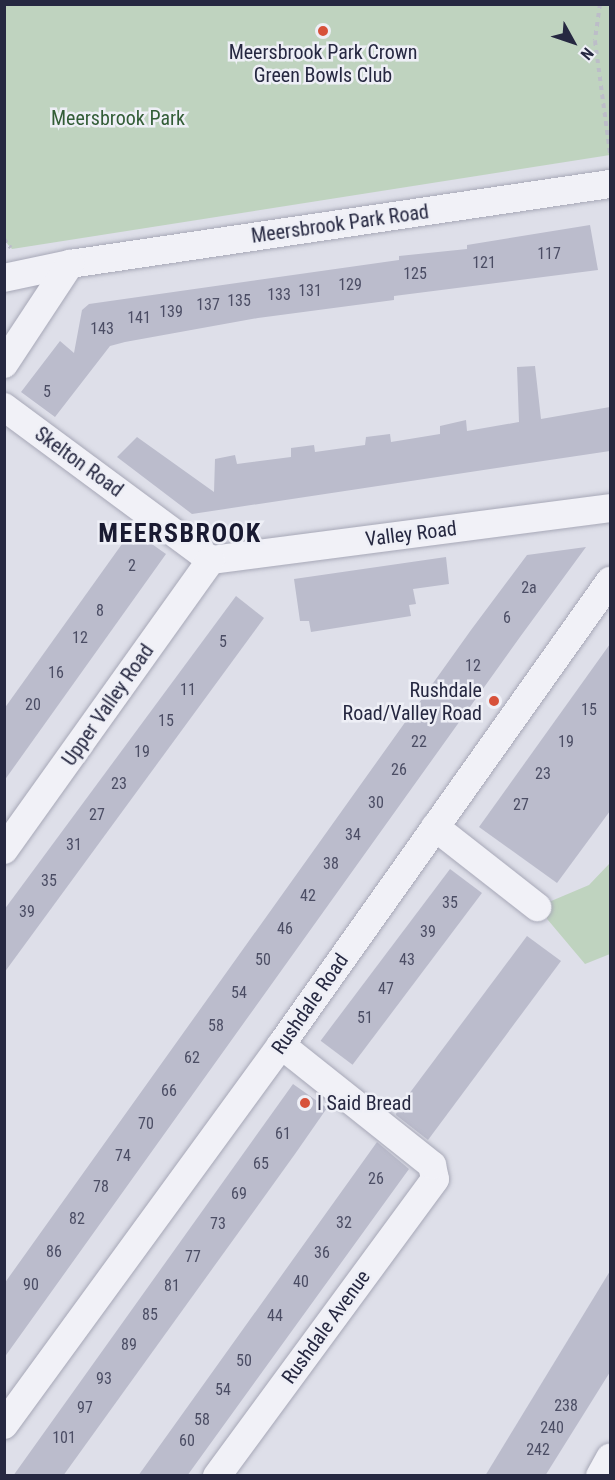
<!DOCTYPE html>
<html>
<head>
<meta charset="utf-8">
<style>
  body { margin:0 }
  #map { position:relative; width:615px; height:1480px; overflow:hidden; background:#dedfe9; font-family:"Roboto Condensed",sans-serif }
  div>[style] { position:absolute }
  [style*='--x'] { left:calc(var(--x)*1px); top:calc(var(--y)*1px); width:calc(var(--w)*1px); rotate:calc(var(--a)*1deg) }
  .green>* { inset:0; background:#bfd3bf }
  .building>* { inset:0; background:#bbbccc; transform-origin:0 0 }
  .path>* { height:4px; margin-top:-2px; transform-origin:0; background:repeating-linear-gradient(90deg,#bcbdc8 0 4.5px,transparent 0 9px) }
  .roads { filter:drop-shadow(0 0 2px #a7a8b7) drop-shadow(0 0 2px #a7a8b7) }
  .minor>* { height:28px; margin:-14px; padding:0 14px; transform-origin:14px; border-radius:14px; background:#f1f1f7 }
  .dots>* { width:16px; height:16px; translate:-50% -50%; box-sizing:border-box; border:3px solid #eeeff6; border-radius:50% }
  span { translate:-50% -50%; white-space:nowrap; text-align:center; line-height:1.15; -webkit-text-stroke:5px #eeeff6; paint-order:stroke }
  .number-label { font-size:16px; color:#4b4d64 }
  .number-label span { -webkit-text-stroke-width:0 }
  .poi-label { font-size:20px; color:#262841 }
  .right { translate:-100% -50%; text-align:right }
  .left { translate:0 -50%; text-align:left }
  .park-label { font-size:20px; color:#335d37 }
  .street-label { font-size:20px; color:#262841 }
  .district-label { font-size:26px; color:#191a31; font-weight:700; letter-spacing:1.5px }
  .frame { position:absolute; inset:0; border:6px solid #262841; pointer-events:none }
  .north { position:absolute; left:543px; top:12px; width:60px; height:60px; -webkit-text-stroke:4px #eeeff6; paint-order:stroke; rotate:130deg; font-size:16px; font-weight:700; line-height:24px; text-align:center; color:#262841 }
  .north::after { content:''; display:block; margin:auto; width:21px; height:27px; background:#262841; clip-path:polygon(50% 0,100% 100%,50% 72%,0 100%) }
</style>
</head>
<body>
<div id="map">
  <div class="green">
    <div style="clip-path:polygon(4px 5px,610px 5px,610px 155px,12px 249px,4px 240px)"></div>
    <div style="clip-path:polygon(610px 863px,610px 954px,585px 964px,537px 907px,589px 885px)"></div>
  </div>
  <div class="building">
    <div style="clip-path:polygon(590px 225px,598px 270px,394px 296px,394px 300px,258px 318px,125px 342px,110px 346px,55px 417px,21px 392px,60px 341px,74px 353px,82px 310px,89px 304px,399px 260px,399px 256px,467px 249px,467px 245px)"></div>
    <div style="clip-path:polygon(535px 366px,541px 419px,610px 407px,610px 451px,192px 514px,117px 457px,137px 437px,214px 492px,215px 459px,235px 455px,237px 464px,291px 457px,291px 448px,314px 445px,315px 452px,365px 445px,366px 437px,390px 434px,391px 442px,440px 434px,440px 426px,466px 420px,467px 431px,519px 422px,517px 367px)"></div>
    <div style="clip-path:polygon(132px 530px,166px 554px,4px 781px,4px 709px)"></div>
    <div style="clip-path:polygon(586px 547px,520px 637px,4px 1358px,4px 1284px,471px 630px,527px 555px)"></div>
    <div style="clip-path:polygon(446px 557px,449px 584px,413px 589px,416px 604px,409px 605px,411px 616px,311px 632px,309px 621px,300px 621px,294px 579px)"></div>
    <div style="clip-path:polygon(236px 596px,264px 618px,4px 973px,4px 910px)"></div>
    <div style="clip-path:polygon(610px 644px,610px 811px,557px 883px,479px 827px)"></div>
    <div style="left:450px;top:869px;width:40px;height:215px;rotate:37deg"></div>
    <div style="clip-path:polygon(527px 936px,561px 961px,428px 1140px,396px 1115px,397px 1110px)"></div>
    <div style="clip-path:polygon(293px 1084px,327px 1108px,295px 1154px,63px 1476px,13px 1476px)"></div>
    <div style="clip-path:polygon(377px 1142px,409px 1169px,388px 1198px,187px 1476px,138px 1476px)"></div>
    <div style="clip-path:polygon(610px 1271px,610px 1372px,545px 1476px,485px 1476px)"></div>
  </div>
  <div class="path">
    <div style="--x:600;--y:4;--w:37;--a:98"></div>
    <div style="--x:595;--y:41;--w:114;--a:82.4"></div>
    <div style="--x:4;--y:239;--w:11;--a:52"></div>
  </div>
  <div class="roads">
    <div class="minor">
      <div style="--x:4;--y:278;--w:67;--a:-12"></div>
      <div style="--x:70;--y:264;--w:546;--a:-8.43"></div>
      <div style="--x:4;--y:364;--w:120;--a:-56.6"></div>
      <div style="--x:4;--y:407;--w:257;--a:36.5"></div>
      <div style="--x:211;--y:560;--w:402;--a:-7.4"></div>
      <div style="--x:435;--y:827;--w:130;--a:38.1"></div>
      <div style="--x:4;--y:850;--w:356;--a:-54.5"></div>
      <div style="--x:4;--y:1425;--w:470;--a:-53.9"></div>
      <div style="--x:281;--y:1045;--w:569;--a:-54.66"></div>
      <div style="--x:217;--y:1476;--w:368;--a:-53.7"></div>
      <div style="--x:435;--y:1179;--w:14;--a:-102"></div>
      <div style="--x:432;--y:1165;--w:193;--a:-141.5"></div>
      <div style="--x:600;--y:1476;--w:21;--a:-61"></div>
    </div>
  </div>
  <div class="dots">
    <div style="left:323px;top:31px;background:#d7513a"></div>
    <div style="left:494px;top:701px;background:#d7513a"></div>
    <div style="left:305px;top:1103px;background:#d7513a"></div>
  </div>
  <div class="number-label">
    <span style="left:549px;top:254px">117</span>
    <span style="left:484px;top:263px">121</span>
    <span style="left:415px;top:274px">125</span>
    <span style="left:350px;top:285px">129</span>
    <span style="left:310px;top:291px">131</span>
    <span style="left:279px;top:295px">133</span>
    <span style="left:239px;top:301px">135</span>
    <span style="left:208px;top:305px">137</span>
    <span style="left:171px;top:312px">139</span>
    <span style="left:139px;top:318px">141</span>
    <span style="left:102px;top:329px">143</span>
    <span style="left:47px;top:392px">5</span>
    <span style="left:132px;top:566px">2</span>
    <span style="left:529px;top:588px">2a</span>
    <span style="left:100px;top:611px">8</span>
    <span style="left:507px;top:618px">6</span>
    <span style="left:80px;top:638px">12</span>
    <span style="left:223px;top:642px">5</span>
    <span style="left:473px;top:666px">12</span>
    <span style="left:56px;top:673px">16</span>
    <span style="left:188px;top:690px">11</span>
    <span style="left:33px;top:705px">20</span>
    <span style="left:589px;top:710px">15</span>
    <span style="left:166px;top:721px">15</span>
    <span style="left:419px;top:742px">22</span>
    <span style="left:566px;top:742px">19</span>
    <span style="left:142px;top:752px">19</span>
    <span style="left:399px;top:770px">26</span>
    <span style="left:543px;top:774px">23</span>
    <span style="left:119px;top:784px">23</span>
    <span style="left:376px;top:803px">30</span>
    <span style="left:521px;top:805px">27</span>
    <span style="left:97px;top:815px">27</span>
    <span style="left:353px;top:835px">34</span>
    <span style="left:74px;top:845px">31</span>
    <span style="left:331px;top:864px">38</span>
    <span style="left:49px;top:881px">35</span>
    <span style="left:308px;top:896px">42</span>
    <span style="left:450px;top:903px">35</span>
    <span style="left:27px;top:912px">39</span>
    <span style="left:285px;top:929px">46</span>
    <span style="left:428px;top:932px">39</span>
    <span style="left:263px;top:960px">50</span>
    <span style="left:407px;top:960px">43</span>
    <span style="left:386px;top:989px">47</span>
    <span style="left:239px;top:993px">54</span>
    <span style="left:365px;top:1018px">51</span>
    <span style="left:216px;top:1026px">58</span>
    <span style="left:192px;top:1058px">62</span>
    <span style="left:169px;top:1091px">66</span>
    <span style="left:146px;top:1124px">70</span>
    <span style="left:283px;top:1134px">61</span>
    <span style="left:123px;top:1156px">74</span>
    <span style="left:261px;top:1164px">65</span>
    <span style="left:376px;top:1179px">26</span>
    <span style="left:101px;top:1187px">78</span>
    <span style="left:239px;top:1194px">69</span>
    <span style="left:77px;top:1219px">82</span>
    <span style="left:344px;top:1223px">32</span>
    <span style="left:218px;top:1224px">73</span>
    <span style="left:54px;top:1252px">86</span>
    <span style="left:322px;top:1253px">36</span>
    <span style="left:193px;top:1257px">77</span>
    <span style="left:301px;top:1282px">40</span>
    <span style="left:31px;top:1285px">90</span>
    <span style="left:172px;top:1286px">81</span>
    <span style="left:150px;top:1315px">85</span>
    <span style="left:275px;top:1316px">44</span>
    <span style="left:129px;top:1345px">89</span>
    <span style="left:244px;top:1361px">50</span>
    <span style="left:104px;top:1379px">93</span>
    <span style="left:223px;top:1390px">54</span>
    <span style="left:566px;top:1406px">238</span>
    <span style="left:85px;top:1408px">97</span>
    <span style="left:202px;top:1420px">58</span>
    <span style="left:552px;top:1428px">240</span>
    <span style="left:64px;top:1438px">101</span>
    <span style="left:187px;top:1441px">60</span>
    <span style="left:538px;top:1450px">242</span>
  </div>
  <div class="poi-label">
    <span style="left:323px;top:64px">Meersbrook Park Crown<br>Green Bowls Club</span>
    <span class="right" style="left:482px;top:702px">Rushdale<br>Road/Valley Road</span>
    <span class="left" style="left:317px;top:1103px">I Said Bread</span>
  </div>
  <div class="park-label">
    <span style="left:118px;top:118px">Meersbrook Park</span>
  </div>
  <div class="street-label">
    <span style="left:340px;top:224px;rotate:-8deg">Meersbrook Park Road</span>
    <span style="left:79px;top:462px;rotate:36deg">Skelton Road</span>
    <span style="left:411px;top:534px;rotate:-7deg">Valley Road</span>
    <span style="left:108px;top:705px;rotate:-55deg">Upper Valley Road</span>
    <span style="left:310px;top:1004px;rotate:-55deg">Rushdale Road</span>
    <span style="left:326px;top:1327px;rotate:-54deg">Rushdale Avenue</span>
  </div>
  <div class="district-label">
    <span style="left:180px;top:534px">MEERSBROOK</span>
  </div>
  <div class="frame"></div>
  <div class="north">N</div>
</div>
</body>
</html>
